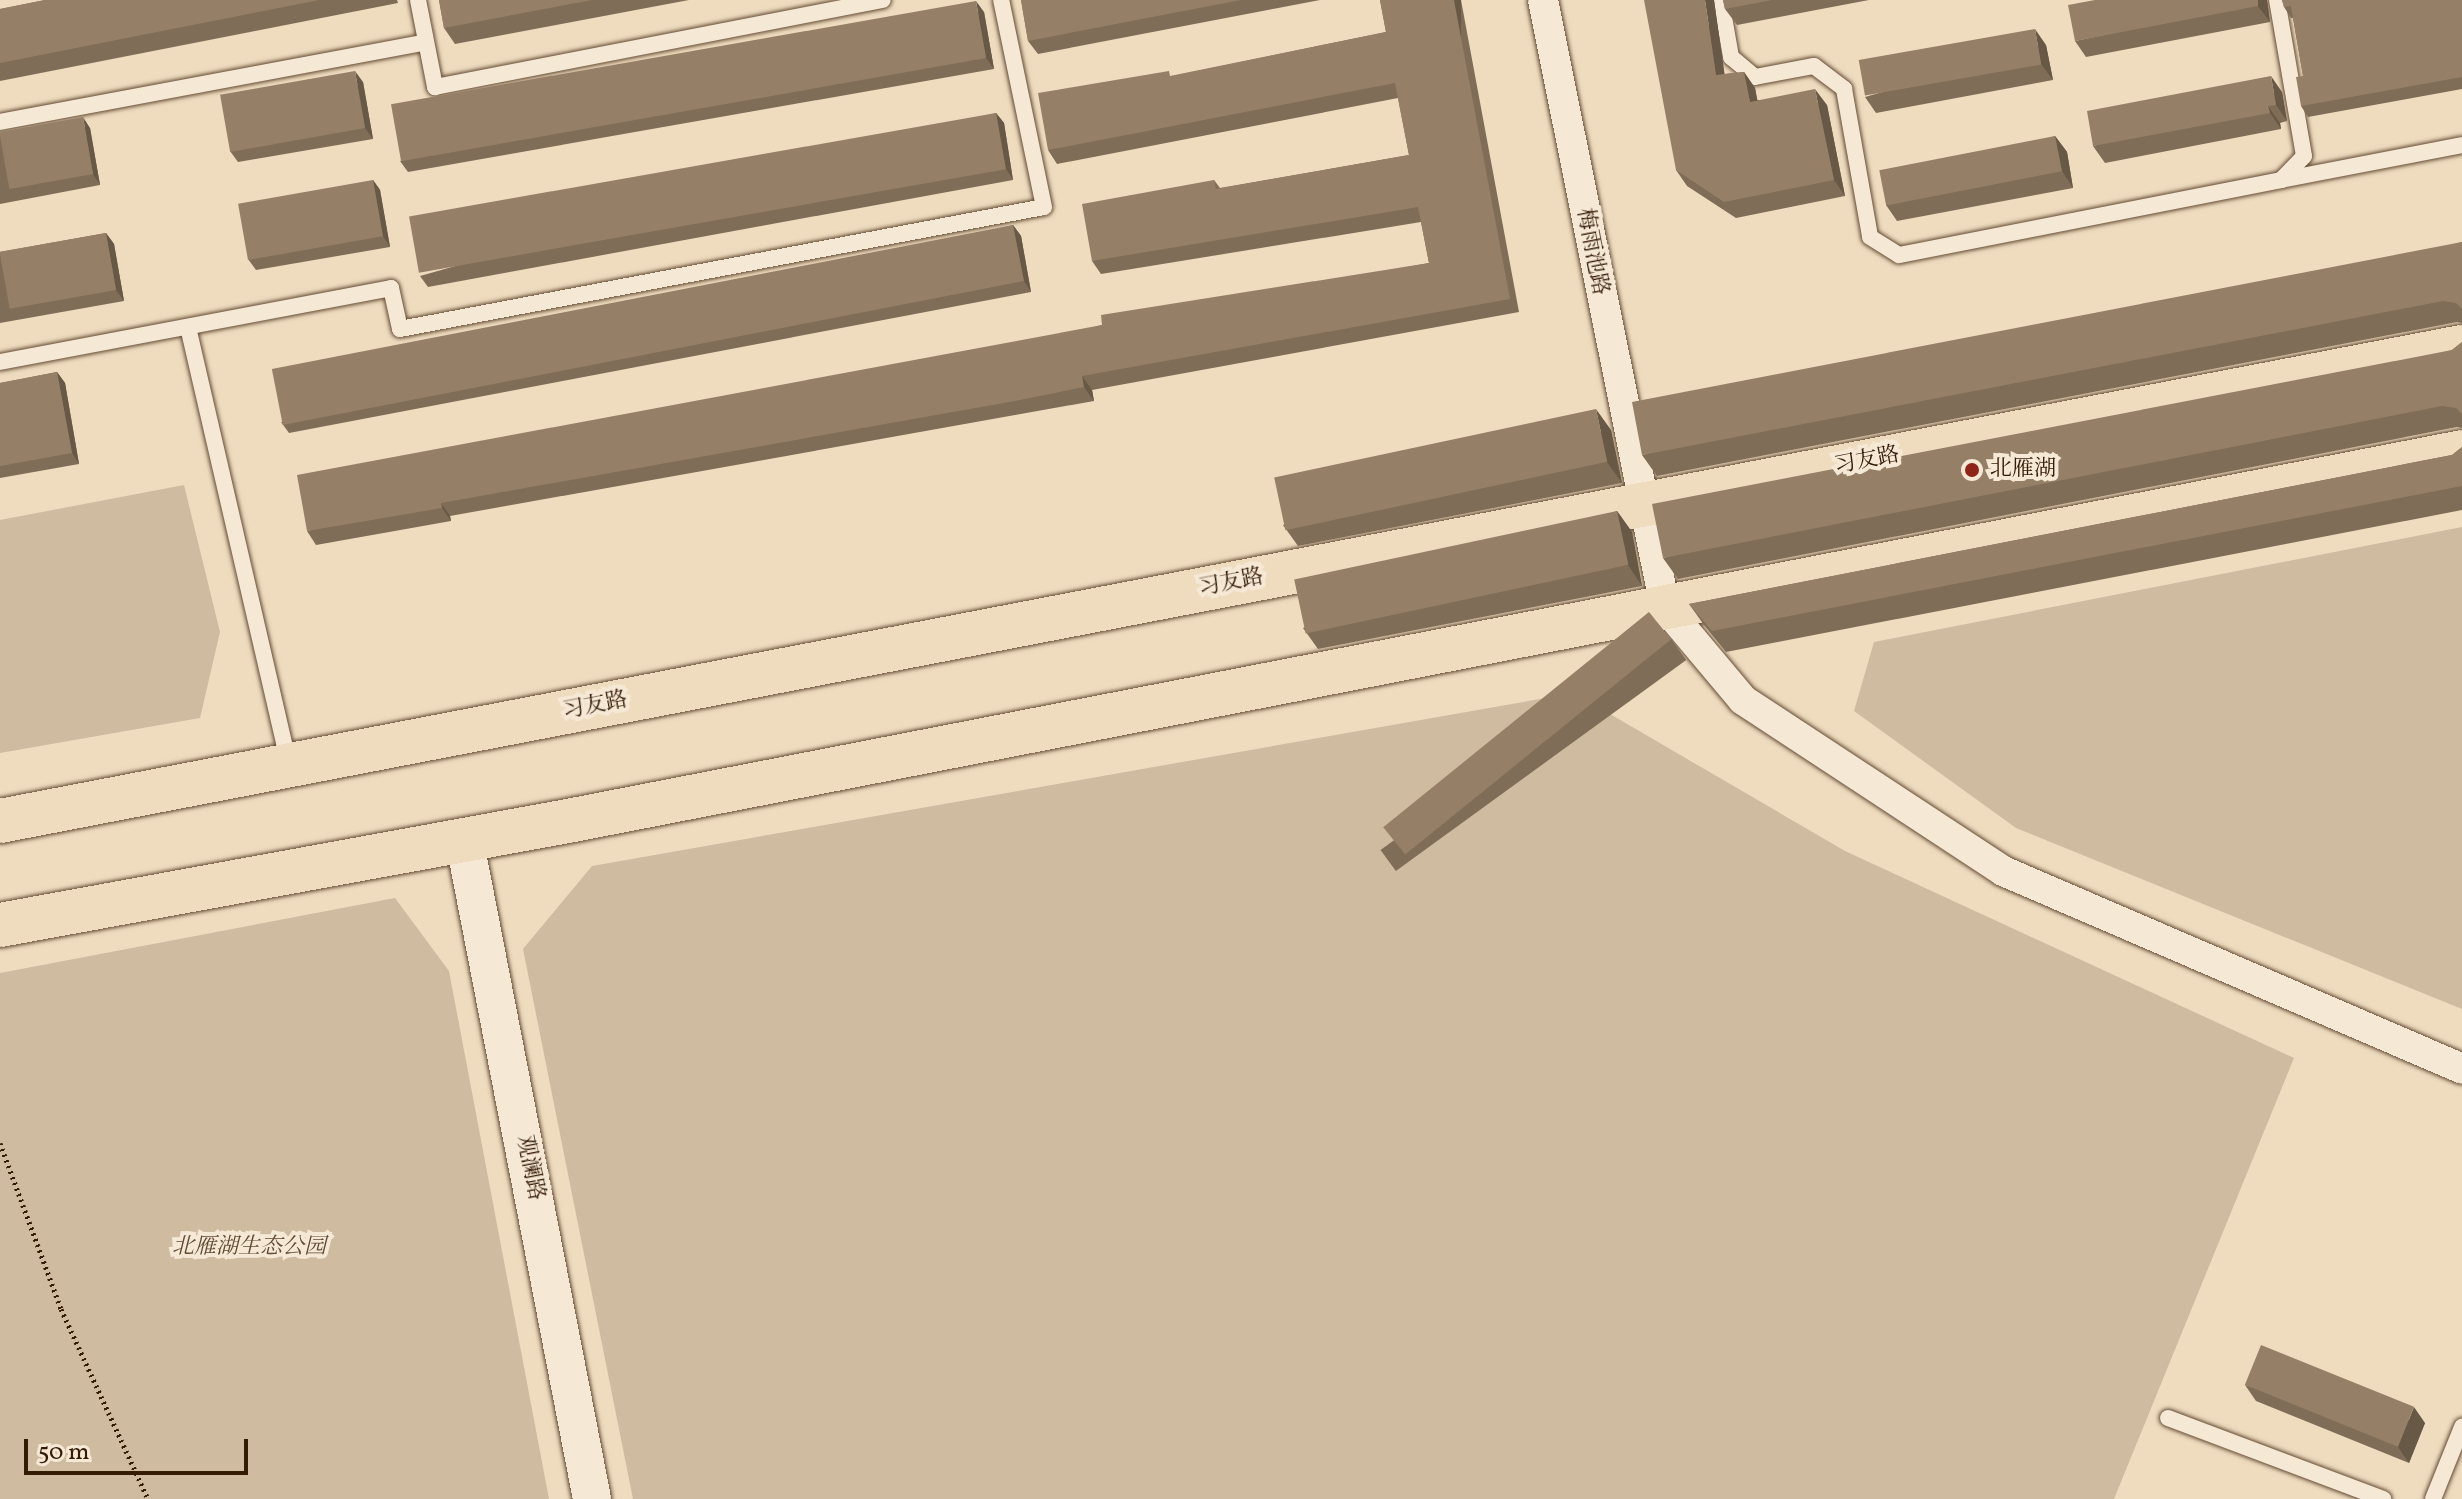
<!DOCTYPE html>
<html>
<head>
<meta charset="utf-8">
<style>
  body { margin:0 }
  #map { position:relative; width:2462px; height:1499px; overflow:hidden; background:#efdcbf; font-family:Vollkorn,"Noto Serif SC",serif }
  div>[style] { position:absolute }
  [style*='--x'] { left:calc(var(--x)*1px); top:calc(var(--y)*1px); width:calc(var(--w)*1px); rotate:calc(var(--a)*1deg) }
  .green>* { inset:0; background:#cfbba0 }
  .path>* { height:5px; margin-top:-2.5px; transform-origin:0; background:repeating-linear-gradient(90deg,#341b06 0 2px,transparent 0 6px) }
  .roads { filter:drop-shadow(0 0 2px #634b34) drop-shadow(0 0 2px #634b34) }
  .service>* { height:16px; margin:-8px; padding:0 8px; transform-origin:8px; border-radius:8px; background:#f5e8d5 }
  .minor>* { height:30px; margin:-15px; padding:0 15px; transform-origin:15px; border-radius:15px; background:#f5e8d5 }
  .tertiary>* { height:38px; margin:-19px; padding:0 19px; transform-origin:19px; border-radius:19px; background:#f5e8d5 }
  .primary>* { height:44px; margin:-22px; padding:0 22px; transform-origin:22px; border-radius:22px; background:#efdcbf }
  .wall>* { inset:0; background:#806d58; transform-origin:0 0 }
  .shaded-wall>* { inset:0; background:#685947; transform-origin:0 0 }
  .building>* { inset:0; background:#957f66; transform-origin:0 0 }
  .dots>* { width:22px; height:22px; translate:-50% -50%; box-sizing:border-box; border:4px solid #f5e8d5; border-radius:50% }
  span { translate:-50% -50%; white-space:nowrap; text-align:center; line-height:1.15; -webkit-text-stroke:8px #f5e8d5; paint-order:stroke }
  .street-label { font-size:22px; color:#341b06 }
  .poi-label { font-size:22px; color:#341b06 }
  .left { translate:0 -50%; text-align:left }
  .park-label { font-size:22px; color:#624b34; font-style:italic }
  .scale { position:absolute; left:24px; top:1439px; width:224px; height:36px; box-sizing:border-box; border:4px solid #341b06; border-top:0; padding-left:10px; font-size:24px; line-height:28px; white-space:nowrap; color:#341b06; -webkit-text-stroke:6px #f5e8d5; paint-order:stroke }
</style>
</head>
<body>
<div id="map">
  <div class="green">
    <div style="clip-path:polygon(184px 485px,220px 632px,200px 718px,0 753px,0 520px)"></div>
    <div style="clip-path:polygon(2462px 527px,2462px 1009px,2016px 828px,1854px 711px,1874px 642px)"></div>
    <div style="clip-path:polygon(1574px 693px,1845px 851px,2294px 1058px,2114px 1499px,633px 1499px,523px 949px,592px 866px)"></div>
    <div style="clip-path:polygon(395px 898px,449px 971px,549px 1499px,0 1499px,0 973px)"></div>
  </div>
  <div class="path">
    <div style="--x:0;--y:1143;--w:177;--a:69.8"></div>
    <div style="--x:61;--y:1309;--w:209;--a:65.4"></div>
  </div>
  <div class="roads">
    <div class="service">
      <div style="--x:418;--y:0;--w:89;--a:78.9"></div>
      <div style="--x:435;--y:87;--w:456;--a:-11"></div>
      <div style="--x:1721;--y:0;--w:58;--a:80"></div>
      <div style="--x:1731;--y:57;--w:31;--a:40"></div>
      <div style="--x:1755;--y:77;--w:60;--a:-10.6"></div>
      <div style="--x:1814;--y:66;--w:38;--a:37"></div>
      <div style="--x:1844;--y:89;--w:150;--a:80"></div>
      <div style="--x:1870;--y:237;--w:34;--a:32"></div>
      <div style="--x:1899;--y:255;--w:389;--a:-11.1"></div>
      <div style="--x:2281;--y:180;--w:33;--a:-46"></div>
      <div style="--x:2304;--y:156;--w:158;--a:-99.8"></div>
      <div style="--x:0;--y:122;--w:433;--a:-10.6"></div>
      <div style="--x:2281;--y:180;--w:184;--a:-10.9"></div>
      <div style="--x:188;--y:327;--w:449;--a:77"></div>
      <div style="--x:0;--y:362;--w:398;--a:-10.7"></div>
      <div style="--x:391;--y:288;--w:42;--a:77.6"></div>
      <div style="--x:400;--y:329;--w:655;--a:-10.73"></div>
      <div style="--x:1044;--y:207;--w:211;--a:-101.7"></div>
      <div style="--x:2168;--y:1418;--w:230;--a:20.6"></div>
      <div style="--x:2433;--y:1499;--w:78;--a:-68.1"></div>
    </div>
    <div class="minor">
      <div style="--x:1543;--y:0;--w:619;--a:78.64"></div>
      <div style="--x:1665;--y:607;--w:121;--a:50"></div>
      <div style="--x:1743;--y:700;--w:311;--a:33.3"></div>
      <div style="--x:2003;--y:871;--w:500;--a:23.3"></div>
    </div>
    <div class="tertiary">
      <div style="--x:464;--y:838;--w:673;--a:79.04"></div>
    </div>
    <div class="primary">
      <div style="--x:0;--y:821;--w:2507;--a:-10.9"></div>
      <div style="--x:0;--y:925;--w:583;--a:-10.38"></div>
      <div style="--x:573;--y:820;--w:1925;--a:-11.02"></div>
    </div>
  </div>
  <div class="wall">
    <div style="clip-path:polygon(45px 0,397px 0,398px 3px,0 81px,0 9px)"></div>
    <div style="clip-path:polygon(439px 0,689px 0,455px 44px,444px 28px)"></div>
    <div style="clip-path:polygon(1021px 0,1320px 0,1038px 54px,1028px 41px)"></div>
    <div style="clip-path:polygon(1380px 0,1461px 0,1519px 312px,1092px 390px,1094px 401px,450px 516px,451px 521px,316px 545px,307px 531px,1102px 325px,1429px 263px,1421px 222px,1101px 274px,1092px 261px,1214px 180px,1220px 188px,1409px 155px,1398px 98px,1057px 164px,1048px 150px,1173px 76px,1386px 32px)"></div>
    <div style="clip-path:polygon(1714px 0,1724px 74px,1744px 72px,1755px 88px,1757px 100px,1827px 105px,1845px 196px,1736px 218px,1687px 186px,1676px 170px)"></div>
    <div style="clip-path:polygon(1723px 0,1869px 0,1737px 25px,1725px 9px)"></div>
    <div style="clip-path:polygon(2267px 0,2270px 22px,2086px 57px,2075px 41px)"></div>
    <div style="clip-path:polygon(2282px 0,2462px 0,2462px 89px,2308px 117px,2301px 106px,2303px 76px,2293px 18px,2291px 18px,2284px 7px)"></div>
    <div style="clip-path:polygon(984px 12px,994px 69px,408px 172px,400px 161px)"></div>
    <div style="clip-path:polygon(2046px 45px,2053px 80px,1876px 113px,1865px 97px)"></div>
    <div style="clip-path:polygon(363px 82px,373px 139px,238px 162px,230px 151px)"></div>
    <div style="clip-path:polygon(2282px 92px,2287px 121px,2280px 123px,2281px 129px,2105px 163px,2093px 146px)"></div>
    <div style="clip-path:polygon(996px 113px,1004px 123px,1013px 180px,428px 287px,420px 276px)"></div>
    <div style="clip-path:polygon(90px 128px,100px 185px,0 204px,0 133px)"></div>
    <div style="clip-path:polygon(2055px 136px,2067px 152px,2073px 188px,1897px 221px,1886px 205px)"></div>
    <div style="clip-path:polygon(373px 180px,380px 190px,390px 247px,256px 270px,248px 259px)"></div>
    <div style="clip-path:polygon(1013px 225px,1021px 236px,1031px 292px,289px 433px,281px 422px)"></div>
    <div style="clip-path:polygon(106px 233px,114px 244px,124px 301px,0 323px,0 252px)"></div>
    <div style="clip-path:polygon(2462px 242px,2462px 323px,2457px 322px,1657px 476px,1642px 455px)"></div>
    <div style="clip-path:polygon(2462px 342px,2462px 428px,2457px 427px,1678px 579px,1663px 558px,2452px 350px)"></div>
    <div style="clip-path:polygon(57px 372px,65px 383px,79px 464px,0 478px,0 383px)"></div>
    <div style="clip-path:polygon(1611px 430px,1622px 483px,1298px 546px,1283px 525px)"></div>
    <div style="clip-path:polygon(2462px 447px,2462px 510px,1726px 652px,1704px 625px,1689px 604px,2452px 455px)"></div>
    <div style="clip-path:polygon(1617px 511px,1632px 532px,1642px 586px,1318px 649px,1303px 628px)"></div>
    <div style="left:1671px;top:639px;width:26px;height:359px;rotate:54deg"></div>
    <div style="clip-path:polygon(2245px 1385px,2425px 1423px,2409px 1463px,2256px 1401px)"></div>
  </div>
  <div class="shaded-wall">
    <div style="left:1454px;top:0;width:7px;height:304px"></div>
    <div style="clip-path:polygon(1705px 0,1714px 0,1727px 91px,1716px 75px)"></div>
    <div style="clip-path:polygon(2258px 0,2267px 0,2270px 22px,2258px 6px)"></div>
    <div style="clip-path:polygon(976px 1px,984px 12px,994px 69px,986px 58px)"></div>
    <div style="clip-path:polygon(2035px 29px,2046px 45px,2053px 80px,2041px 64px)"></div>
    <div style="clip-path:polygon(355px 71px,363px 82px,373px 139px,365px 128px)"></div>
    <div style="clip-path:polygon(1744px 72px,1755px 88px,1761px 118px,1750px 102px)"></div>
    <div style="clip-path:polygon(2271px 76px,2282px 92px,2287px 121px,2276px 105px)"></div>
    <div style="clip-path:polygon(1815px 89px,1827px 105px,1845px 196px,1834px 180px)"></div>
    <div style="clip-path:polygon(2268px 106px,2280px 123px,2281px 129px,2270px 113px)"></div>
    <div style="clip-path:polygon(996px 113px,1004px 123px,1013px 180px,1006px 169px)"></div>
    <div style="clip-path:polygon(83px 117px,90px 128px,100px 185px,93px 174px)"></div>
    <div style="clip-path:polygon(2055px 136px,2067px 152px,2073px 188px,2062px 171px)"></div>
    <div style="clip-path:polygon(373px 180px,380px 190px,390px 247px,383px 236px)"></div>
    <div style="clip-path:polygon(1013px 225px,1021px 236px,1031px 292px,1024px 281px)"></div>
    <div style="clip-path:polygon(106px 233px,114px 244px,124px 301px,116px 290px)"></div>
    <div style="clip-path:polygon(57px 372px,65px 383px,79px 464px,72px 453px)"></div>
    <div style="clip-path:polygon(1082px 376px,1092px 390px,1094px 401px,1084px 387px)"></div>
    <div style="clip-path:polygon(1596px 409px,1611px 430px,1622px 483px,1607px 462px)"></div>
    <div style="clip-path:polygon(441px 503px,450px 516px,451px 521px,442px 508px)"></div>
    <div style="clip-path:polygon(1617px 511px,1632px 532px,1642px 586px,1628px 565px)"></div>
    <div style="clip-path:polygon(2414px 1407px,2425px 1423px,2409px 1463px,2398px 1447px)"></div>
  </div>
  <div class="building">
    <div style="clip-path:polygon(45px 0,319px 0,0 63px,0 9px)"></div>
    <div style="clip-path:polygon(439px 0,592px 0,444px 28px)"></div>
    <div style="clip-path:polygon(1021px 0,1241px 0,1028px 41px)"></div>
    <div style="clip-path:polygon(1380px 0,1454px 0,1510px 299px,1082px 376px,1084px 387px,1015px 401px,441px 503px,442px 508px,307px 531px,297px 475px,1102px 325px,1101px 315px,1429px 263px,1418px 207px,1092px 261px,1082px 204px,1214px 180px,1216px 189px,1409px 155px,1395px 83px,1048px 150px,1038px 93px,1169px 71px,1170px 76px,1386px 32px)"></div>
    <div style="clip-path:polygon(1644px 0,1705px 0,1716px 75px,1744px 72px,1750px 102px,1815px 89px,1834px 180px,1724px 202px,1676px 170px)"></div>
    <div style="clip-path:polygon(1723px 0,1772px 0,1725px 9px)"></div>
    <div style="clip-path:polygon(2095px 0,2258px 0,2258px 6px,2075px 41px,2068px 5px)"></div>
    <div style="clip-path:polygon(2282px 0,2462px 0,2462px 77px,2301px 106px,2296px 77px,2303px 76px,2291px 6px,2284px 7px)"></div>
    <div style="left:976px;top:1px;width:58px;height:594px;rotate:80deg"></div>
    <div style="left:2035px;top:29px;width:36px;height:179px;rotate:80deg"></div>
    <div style="left:355px;top:71px;width:58px;height:137px;rotate:80deg"></div>
    <div style="clip-path:polygon(2271px 76px,2276px 105px,2268px 106px,2270px 113px,2093px 146px,2087px 111px)"></div>
    <div style="left:996px;top:113px;width:57px;height:596px;rotate:80deg"></div>
    <div style="left:83px;top:117px;width:58px;height:85px;rotate:80deg"></div>
    <div style="left:2055px;top:136px;width:36px;height:179px;rotate:79deg"></div>
    <div style="left:373px;top:180px;width:57px;height:137px;rotate:80deg"></div>
    <div style="left:1013px;top:225px;width:57px;height:755px;rotate:79deg"></div>
    <div style="left:106px;top:233px;width:58px;height:108px;rotate:80deg"></div>
    <div style="clip-path:polygon(2462px 242px,2462px 309px,2456px 303px,2443px 301px,1642px 455px,1632px 402px)"></div>
    <div style="clip-path:polygon(2462px 342px,2462px 414px,2456px 408px,2442px 406px,1663px 558px,1652px 504px,2452px 350px)"></div>
    <div style="clip-path:polygon(57px 372px,72px 453px,0 466px,0 383px)"></div>
    <div style="left:1596px;top:409px;width:54px;height:329px;rotate:78deg"></div>
    <div style="clip-path:polygon(2462px 447px,2462px 486px,1712px 631px,1689px 604px,2452px 455px)"></div>
    <div style="left:1617px;top:511px;width:55px;height:330px;rotate:78deg"></div>
    <div style="left:1649px;top:612px;width:35px;height:342px;rotate:51deg"></div>
    <div style="left:2261px;top:1345px;width:165px;height:43px;rotate:22deg"></div>
  </div>
  <div class="dots">
    <div style="left:1972px;top:470px;background:#8f2418"></div>
  </div>
  <div class="street-label">
    <span style="left:1592px;top:252px;rotate:79deg">梅雨池路</span>
    <span style="left:1867px;top:461px;rotate:-11deg">习友路</span>
    <span style="left:1231px;top:583px;rotate:-11deg">习友路</span>
    <span style="left:595px;top:706px;rotate:-11deg">习友路</span>
    <span style="left:530px;top:1168px;rotate:79deg">观澜路</span>
  </div>
  <div class="poi-label">
    <span class="left" style="left:1990px;top:470px">北雁湖</span>
  </div>
  <div class="park-label">
    <span style="left:249px;top:1248px">北雁湖生态公园</span>
  </div>
  <div class="scale">50 m</div>
</div>
</body>
</html>
